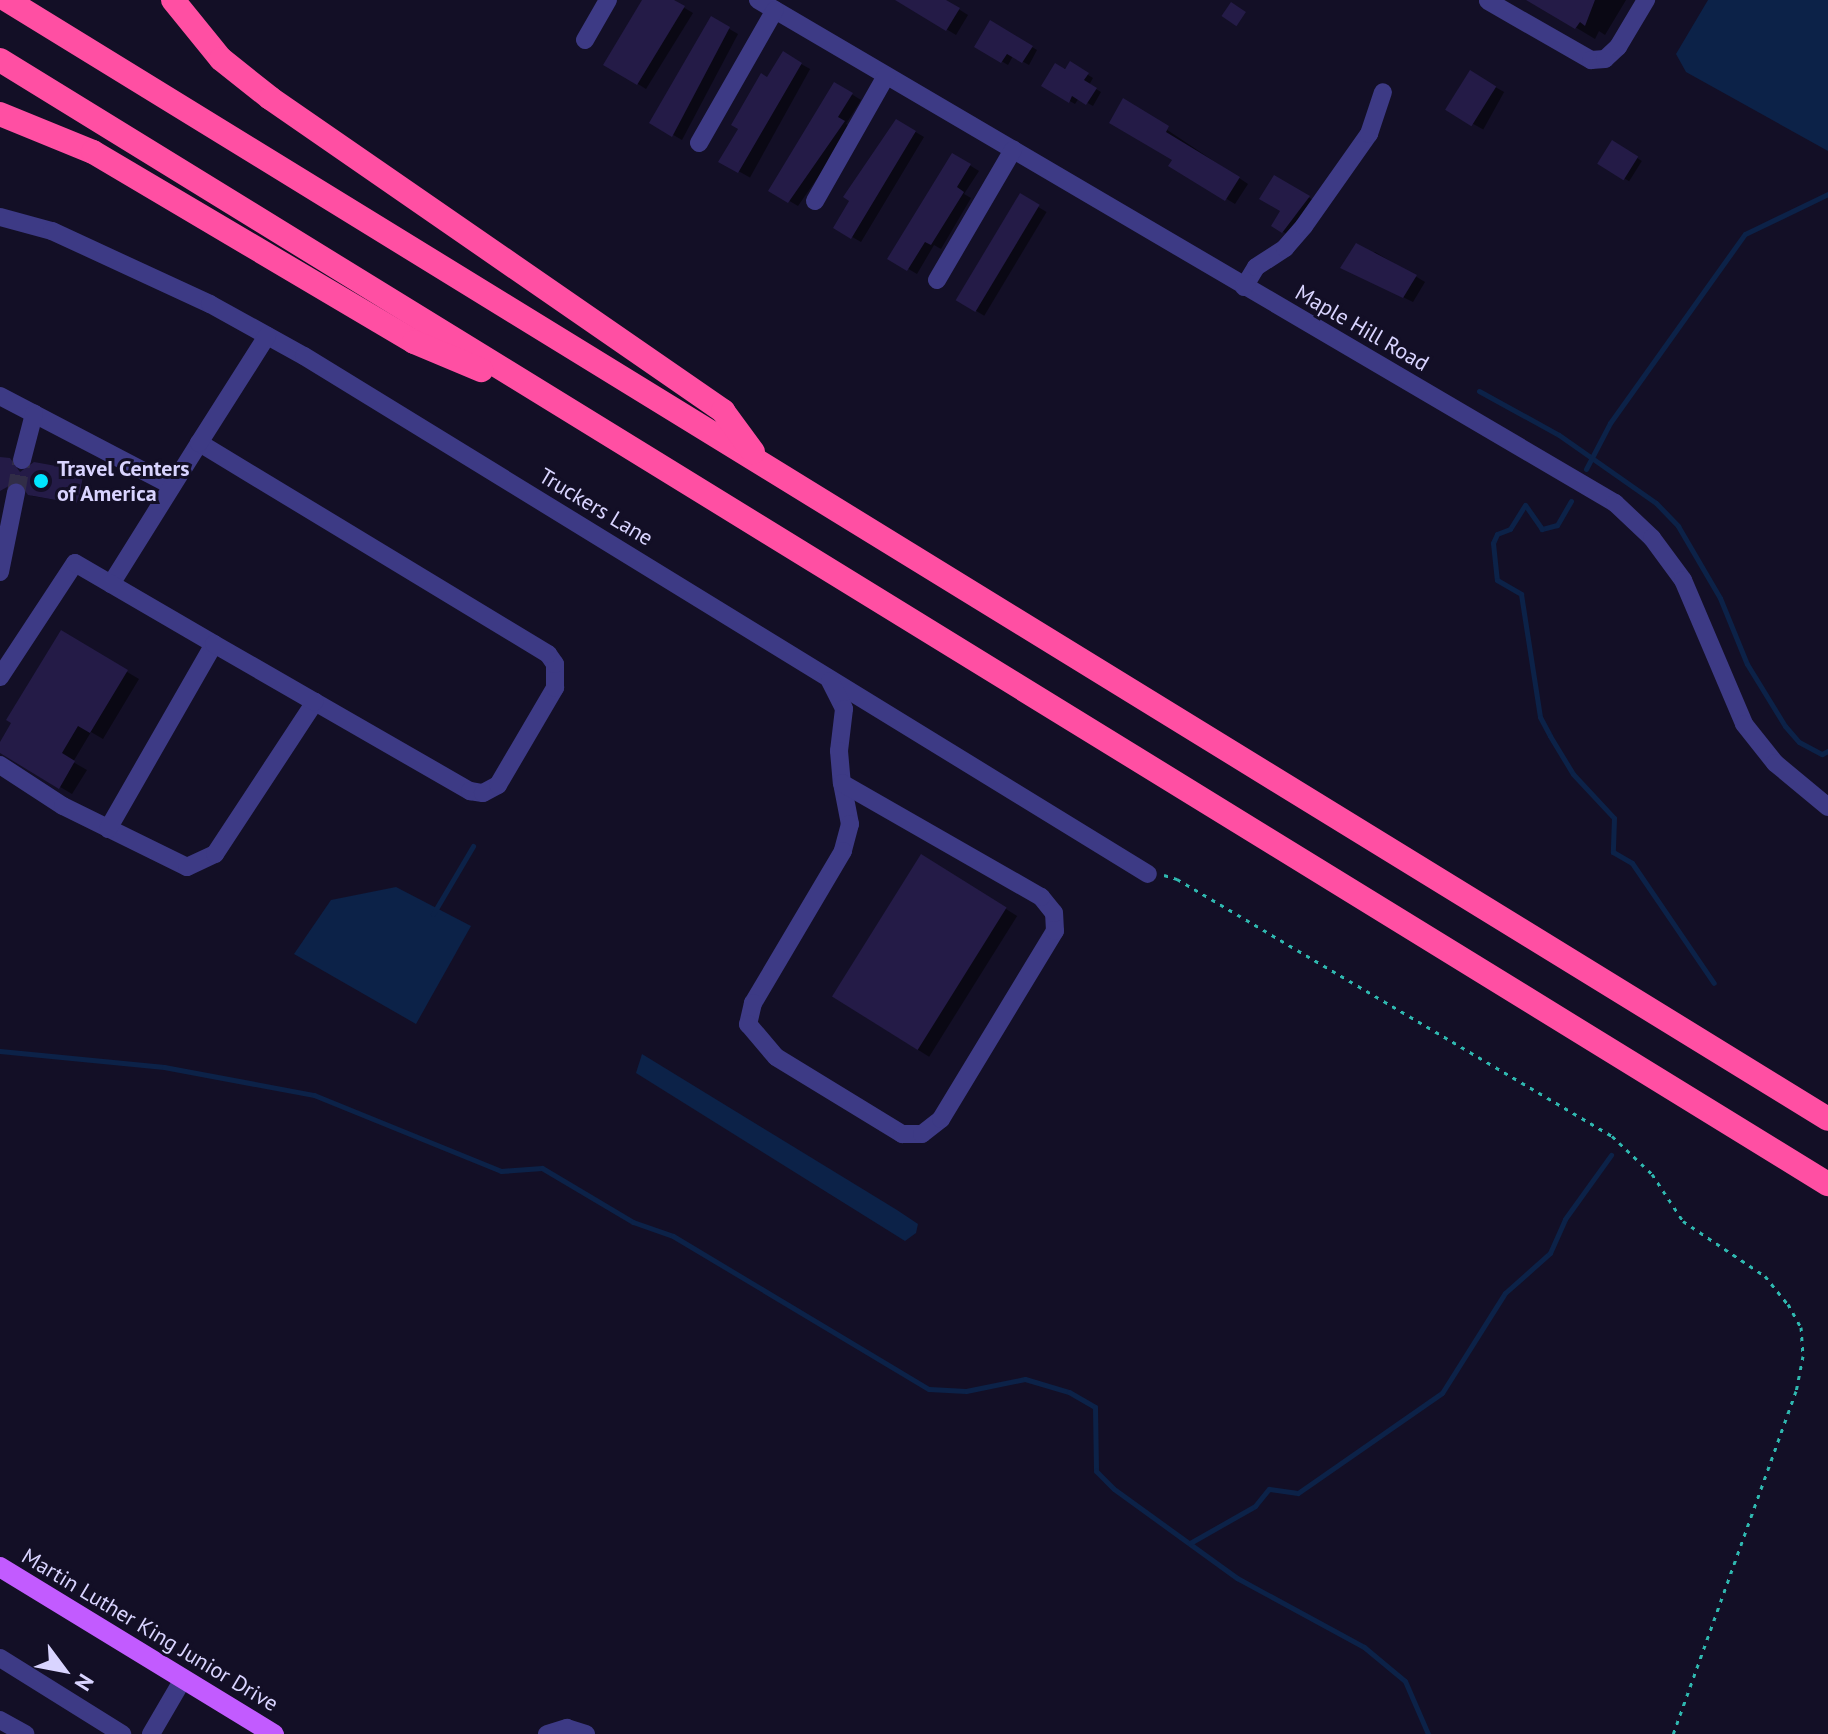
<!DOCTYPE html>
<html>
<head>
<meta charset="utf-8">
<style>
  body { margin:0 }
  #map { position:relative; width:1828px; height:1734px; overflow:hidden; background:#130f26; font-family:"PT Sans",sans-serif }
  div>[style] { position:absolute }
  [style*='--x'] { left:calc(var(--x)*1px); top:calc(var(--y)*1px); width:calc(var(--w)*1px); rotate:calc(var(--a)*1deg) }
  .water>* { inset:0; background:#0c2248 }
  .shadow>* { inset:0; background:#0007; transform-origin:0 0 }
  .stream>* { height:5px; margin:-2.5px; padding:0 2.5px; transform-origin:2.5px; border-radius:2.5px; background:#0c2248 }
  .building>* { inset:0; background:#241b47; transform-origin:0 0 }
  .minor-tunnel>* { height:18px; margin-top:-9px; transform-origin:0; background:repeating-linear-gradient(90deg,#312d47 0 18px,transparent 0 27px) }
  .path>* { height:3px; margin-top:-1.5px; transform-origin:0; background:repeating-linear-gradient(90deg,#2fb8b0 0 4px,transparent 0 10px) }
  .minor>* { height:18px; margin:-9px; padding:0 9px; transform-origin:9px; border-radius:9px; background:#3d3a85 }
  .major>* { height:20px; margin:-10px; padding:0 10px; transform-origin:10px; border-radius:10px; background:#c25bff }
  .highway>* { height:24px; margin:-12px; padding:0 12px; transform-origin:12px; border-radius:12px; background:#ff4fa3 }
  .dots>* { width:22px; height:22px; translate:-50% -50%; box-sizing:border-box; border:4px solid #130f26; border-radius:50% }
  span { translate:-50% -50%; white-space:nowrap; text-align:center; line-height:1.15; -webkit-text-stroke:6px #130f26; paint-order:stroke }
  .street-label { font-size:22px; color:#d9d4ff }
  .poi-label { font-size:22px; color:#d9d4ff; font-weight:700 }
  .left { translate:0 -50%; text-align:left }
  .north { position:absolute; left:24px; top:1630px; width:80px; height:80px; -webkit-text-stroke:6px #130f26; paint-order:stroke; rotate:122deg; font-size:22px; font-weight:700; line-height:32px; text-align:center; color:#d9d4ff }
  .north::after { content:''; display:block; margin:auto; width:28px; height:36px; background:#d9d4ff; clip-path:polygon(50% 0,100% 100%,50% 72%,0 100%) }
</style>
</head>
<body>
<div id="map">
  <div class="water">
    <div style="clip-path:polygon(1708px 0,1828px 0,1828px 151px,1686px 72px,1676px 54px)"></div>
    <div style="clip-path:polygon(396px 887px,471px 926px,416px 1024px,294px 954px,331px 900px)"></div>
    <div style="clip-path:polygon(642px 1054px,897px 1210px,918px 1224px,916px 1233px,905px 1241px,636px 1073px)"></div>
  </div>
  <div class="shadow">
    <div style="clip-path:polygon(644px 0,671px 0,693px 13px,646px 89px,606px 64px)"></div>
    <div style="clip-path:polygon(899px 0,944px 0,968px 15px,956px 35px)"></div>
    <div style="clip-path:polygon(1546px 0,1626px 0,1605px 35px,1599px 31px,1595px 39px,1542px 7px)"></div>
    <div style="clip-path:polygon(712px 19px,738px 34px,682px 140px,651px 122px)"></div>
    <div style="clip-path:polygon(991px 23px,1037px 50px,1029px 65px,1013px 56px,1008px 65px,976px 46px)"></div>
    <div style="left:783px;top:54px;width:31px;height:124px;rotate:29deg"></div>
    <div style="clip-path:polygon(1070px 64px,1093px 78px,1089px 85px,1101px 92px,1093px 106px,1079px 98px,1075px 104px,1044px 86px)"></div>
    <div style="left:1470px;top:73px;width:39px;height:43px;rotate:29deg"></div>
    <div style="clip-path:polygon(835px 84px,861px 100px,846px 124px,852px 128px,798px 206px,771px 190px)"></div>
    <div style="clip-path:polygon(1124px 101px,1248px 184px,1235px 204px,1171px 165px,1174px 159px)"></div>
    <div style="clip-path:polygon(897px 121px,924px 137px,861px 242px,835px 227px,852px 200px,845px 196px)"></div>
    <div style="left:1613px;top:143px;width:34px;height:24px;rotate:32deg"></div>
    <div style="clip-path:polygon(953px 155px,979px 171px,964px 194px,971px 198px,941px 249px,934px 245px,917px 274px,890px 258px)"></div>
    <div style="clip-path:polygon(1275px 177px,1318px 203px,1292px 237px,1273px 226px,1282px 211px)"></div>
    <div style="left:1020px;top:196px;width:31px;height:121px;rotate:31deg"></div>
    <div style="clip-path:polygon(1375px 252px,1425px 282px,1413px 302px,1352px 272px)"></div>
    <div style="clip-path:polygon(0 459px,21px 474px,83px 473px,80px 504px,32px 496px,20px 481px,0 490px)"></div>
    <div style="clip-path:polygon(61px 633px,139px 679px,103px 739px,91px 732px,73px 762px,87px 770px,72px 794px,0 751px)"></div>
    <div style="left:934px;top:864px;width:98px;height:166px;rotate:32deg"></div>
  </div>
  <div class="stream">
    <div style="--x:1479;--y:391;--w:91;--a:28.8"></div>
    <div style="--x:1559;--y:435;--w:118;--a:35"></div>
    <div style="--x:1656;--y:503;--w:32;--a:46"></div>
    <div style="--x:1678;--y:526;--w:83;--a:59.7"></div>
    <div style="--x:1720;--y:598;--w:71;--a:67.8"></div>
    <div style="--x:1747;--y:664;--w:73;--a:58.5"></div>
    <div style="--x:1785;--y:726;--w:21;--a:49"></div>
    <div style="--x:1799;--y:742;--w:26;--a:28"></div>
    <div style="--x:1822;--y:754;--w:7;--a:-27"></div>
    <div style="--x:1586;--y:469;--w:52;--a:-62.4"></div>
    <div style="--x:1610;--y:423;--w:232;--a:-54.5"></div>
    <div style="--x:1745;--y:234;--w:92;--a:-25.7"></div>
    <div style="--x:1571;--y:501;--w:28;--a:120"></div>
    <div style="--x:1557;--y:525;--w:16;--a:165"></div>
    <div style="--x:1542;--y:529;--w:29;--a:-125"></div>
    <div style="--x:1525;--y:505;--w:28;--a:122"></div>
    <div style="--x:1510;--y:529;--w:14;--a:159"></div>
    <div style="--x:1497;--y:534;--w:10;--a:114"></div>
    <div style="--x:1493;--y:543;--w:37;--a:84"></div>
    <div style="--x:1497;--y:580;--w:28;--a:30"></div>
    <div style="--x:1521;--y:594;--w:124;--a:81.2"></div>
    <div style="--x:1540;--y:717;--w:21;--a:62"></div>
    <div style="--x:1550;--y:736;--w:44;--a:58.8"></div>
    <div style="--x:1573;--y:774;--w:60;--a:47"></div>
    <div style="--x:1614;--y:818;--w:34;--a:92"></div>
    <div style="--x:1613;--y:852;--w:22;--a:30"></div>
    <div style="--x:1632;--y:863;--w:145;--a:55.7"></div>
    <div style="--x:433;--y:914;--w:79;--a:-59.5"></div>
    <div style="--x:0;--y:1051;--w:165;--a:5.6"></div>
    <div style="--x:164;--y:1067;--w:153;--a:10.6"></div>
    <div style="--x:314;--y:1095;--w:202;--a:22.1"></div>
    <div style="--x:501;--y:1171;--w:41;--a:-4.2"></div>
    <div style="--x:542;--y:1168;--w:106;--a:30.7"></div>
    <div style="--x:633;--y:1222;--w:42;--a:19.3"></div>
    <div style="--x:673;--y:1236;--w:298;--a:30.9"></div>
    <div style="--x:929;--y:1389;--w:37;--a:3"></div>
    <div style="--x:966;--y:1391;--w:60;--a:-11.5"></div>
    <div style="--x:1025;--y:1379;--w:46;--a:16.5"></div>
    <div style="--x:1069;--y:1392;--w:30;--a:30"></div>
    <div style="--x:1095;--y:1407;--w:64;--a:89.1"></div>
    <div style="--x:1096;--y:1471;--w:25;--a:45"></div>
    <div style="--x:1114;--y:1489;--w:152;--a:35.9"></div>
    <div style="--x:1237;--y:1578;--w:145;--a:28.5"></div>
    <div style="--x:1364;--y:1647;--w:53;--a:39.7"></div>
    <div style="--x:1405;--y:1681;--w:58;--a:66.5"></div>
    <div style="--x:1190;--y:1543;--w:75;--a:-29.6"></div>
    <div style="--x:1255;--y:1506;--w:22;--a:-51"></div>
    <div style="--x:1269;--y:1489;--w:29;--a:8"></div>
    <div style="--x:1298;--y:1493;--w:175;--a:-34.8"></div>
    <div style="--x:1442;--y:1393;--w:118;--a:-57.8"></div>
    <div style="--x:1505;--y:1293;--w:60;--a:-41.6"></div>
    <div style="--x:1550;--y:1253;--w:37;--a:-66"></div>
    <div style="--x:1565;--y:1219;--w:79;--a:-54.3"></div>
  </div>
  <div class="building">
    <div style="clip-path:polygon(642px 0,674px 0,685px 6px,637px 85px,603px 65px)"></div>
    <div style="clip-path:polygon(895px 0,946px 0,960px 8px,946px 31px)"></div>
    <div style="clip-path:polygon(1526px 0,1595px 0,1585px 26px,1580px 22px,1575px 29px)"></div>
    <div style="left:1231px;top:2px;width:18px;height:17px;rotate:34deg"></div>
    <div style="clip-path:polygon(711px 16px,730px 27px,672px 137px,649px 123px)"></div>
    <div style="clip-path:polygon(990px 20px,1033px 46px,1022px 63px,1007px 54px,1001px 63px,974px 47px)"></div>
    <div style="clip-path:polygon(783px 51px,802px 63px,738px 173px,718px 162px,738px 129px,731px 125px,761px 73px,767px 77px)"></div>
    <div style="clip-path:polygon(1070px 61px,1089px 73px,1084px 80px,1097px 88px,1086px 105px,1072px 96px,1069px 103px,1041px 86px,1055px 63px,1065px 69px)"></div>
    <div style="left:1470px;top:70px;width:31px;height:47px;rotate:32deg"></div>
    <div style="clip-path:polygon(834px 82px,853px 93px,838px 117px,845px 121px,788px 203px,768px 191px)"></div>
    <div style="clip-path:polygon(1123px 98px,1169px 126px,1166px 132px,1240px 177px,1225px 201px,1168px 166px,1172px 160px,1109px 123px)"></div>
    <div style="clip-path:polygon(896px 119px,916px 131px,851px 239px,833px 228px,849px 201px,843px 197px)"></div>
    <div style="left:1612px;top:140px;width:31px;height:28px;rotate:32deg"></div>
    <div style="clip-path:polygon(952px 153px,971px 164px,957px 187px,964px 192px,931px 245px,925px 242px,907px 271px,887px 259px)"></div>
    <div style="clip-path:polygon(1274px 175px,1310px 196px,1282px 233px,1271px 226px,1280px 211px,1259px 199px)"></div>
    <div style="left:1020px;top:193px;width:23px;height:125px;rotate:31deg"></div>
    <div style="clip-path:polygon(1356px 243px,1417px 275px,1403px 298px,1340px 268px)"></div>
    <div style="clip-path:polygon(0 457px,10px 458px,20px 472px,34px 462px,84px 471px,78px 504px,28px 495px,18px 481px,0 491px)"></div>
    <div style="clip-path:polygon(61px 630px,128px 670px,90px 733px,78px 726px,62px 753px,75px 761px,59px 789px,0 753px,0 742px,11px 723px,6px 720px)"></div>
    <div style="left:921px;top:854px;width:101px;height:168px;rotate:32deg"></div>
  </div>
  <div class="minor-tunnel">
    <div style="--x:16;--y:493;--w:34;--a:-80"></div>
  </div>
  <div class="path">
    <div style="--x:1164;--y:875;--w:14;--a:17"></div>
    <div style="--x:1177;--y:879;--w:505;--a:30.57"></div>
    <div style="--x:1612;--y:1136;--w:55;--a:43.5"></div>
    <div style="--x:1652;--y:1174;--w:56;--a:56.6"></div>
    <div style="--x:1683;--y:1221;--w:99;--a:33.9"></div>
    <div style="--x:1765;--y:1276;--w:36;--a:51"></div>
    <div style="--x:1788;--y:1304;--w:26;--a:61"></div>
    <div style="--x:1801;--y:1327;--w:29;--a:86"></div>
    <div style="--x:1803;--y:1356;--w:36;--a:101"></div>
    <div style="--x:1796;--y:1391;--w:364;--a:109.7"></div>
  </div>
  <div class="minor">
    <div style="--x:758;--y:0;--w:994;--a:30.41"></div>
    <div style="--x:1615;--y:503;--w:51;--a:43.4"></div>
    <div style="--x:1652;--y:538;--w:52;--a:53.6"></div>
    <div style="--x:1683;--y:580;--w:156;--a:67"></div>
    <div style="--x:1744;--y:724;--w:50;--a:51.5"></div>
    <div style="--x:1775;--y:763;--w:69;--a:39.7"></div>
    <div style="--x:1488;--y:1;--w:119;--a:29.8"></div>
    <div style="--x:1591;--y:60;--w:14;--a:-4"></div>
    <div style="--x:1605;--y:59;--w:18;--a:-43"></div>
    <div style="--x:1618;--y:47;--w:55;--a:-59.2"></div>
    <div style="--x:585;--y:40;--w:46;--a:-60.1"></div>
    <div style="--x:699;--y:143;--w:153;--a:-60.3"></div>
    <div style="--x:815;--y:201;--w:144;--a:-60.4"></div>
    <div style="--x:0;--y:217;--w:54;--a:15.1"></div>
    <div style="--x:52;--y:231;--w:174;--a:24.8"></div>
    <div style="--x:210;--y:304;--w:107;--a:29"></div>
    <div style="--x:304;--y:356;--w:990;--a:31.54"></div>
    <div style="--x:937;--y:280;--w:151;--a:-59.7"></div>
    <div style="--x:1244;--y:287;--w:23;--a:-59"></div>
    <div style="--x:1256;--y:267;--w:35;--a:-33"></div>
    <div style="--x:1285;--y:248;--w:29;--a:-49"></div>
    <div style="--x:1304;--y:226;--w:113;--a:-54.8"></div>
    <div style="--x:1369;--y:134;--w:44;--a:-71.6"></div>
    <div style="--x:0;--y:396;--w:194;--a:27.6"></div>
    <div style="--x:22;--y:460;--w:48;--a:-75.4"></div>
    <div style="--x:0;--y:572;--w:81;--a:-78.6"></div>
    <div style="--x:111;--y:584;--w:166;--a:-58"></div>
    <div style="--x:0;--y:677;--w:136;--a:-56.7"></div>
    <div style="--x:75;--y:563;--w:161;--a:30.2"></div>
    <div style="--x:830;--y:681;--w:31;--a:63"></div>
    <div style="--x:844;--y:709;--w:42;--a:96.8"></div>
    <div style="--x:839;--y:751;--w:32;--a:85"></div>
    <div style="--x:842;--y:783;--w:42;--a:79"></div>
    <div style="--x:850;--y:824;--w:28;--a:105"></div>
    <div style="--x:843;--y:851;--w:177;--a:120.6"></div>
    <div style="--x:753;--y:1003;--w:22;--a:103"></div>
    <div style="--x:748;--y:1024;--w:43;--a:49.7"></div>
    <div style="--x:776;--y:1057;--w:148;--a:31.4"></div>
    <div style="--x:902;--y:1134;--w:20;--a:0"></div>
    <div style="--x:922;--y:1134;--w:24;--a:-38"></div>
    <div style="--x:941;--y:1119;--w:220;--a:-58.8"></div>
    <div style="--x:1055;--y:931;--w:18;--a:-93"></div>
    <div style="--x:1054;--y:913;--w:21;--a:-129"></div>
    <div style="--x:1041;--y:897;--w:229;--a:-150.2"></div>
    <div style="--x:0;--y:765;--w:75;--a:33.1"></div>
    <div style="--x:63;--y:806;--w:138;--a:26.2"></div>
    <div style="--x:187;--y:867;--w:31;--a:-25"></div>
    <div style="--x:215;--y:854;--w:182;--a:-56.7"></div>
    <div style="--x:315;--y:702;--w:179;--a:29.9"></div>
    <div style="--x:470;--y:791;--w:13;--a:9"></div>
    <div style="--x:483;--y:793;--w:17;--a:-28"></div>
    <div style="--x:498;--y:785;--w:113;--a:-59.6"></div>
    <div style="--x:555;--y:688;--w:24;--a:-90"></div>
    <div style="--x:555;--y:664;--w:12;--a:-125"></div>
    <div style="--x:548;--y:654;--w:408;--a:-148.8"></div>
    <div style="--x:199;--y:443;--w:127;--a:-57.6"></div>
    <div style="--x:108;--y:829;--w:213;--a:-60.2"></div>
    <div style="--x:214;--y:644;--w:116;--a:29.9"></div>
    <div style="--x:0;--y:1658;--w:144;--a:31.9"></div>
    <div style="--x:0;--y:1720;--w:29;--a:29"></div>
    <div style="--x:151;--y:1734;--w:61;--a:-59.7"></div>
    <div style="--x:547;--y:1734;--w:21;--a:-17"></div>
    <div style="--x:567;--y:1728;--w:20;--a:18"></div>
  </div>
  <div class="major">
    <div style="--x:0;--y:1567;--w:321;--a:31.4"></div>
  </div>
  <div class="highway">
    <div style="--x:7;--y:0;--w:2137;--a:31.57"></div>
    <div style="--x:173;--y:0;--w:76;--a:50.9"></div>
    <div style="--x:221;--y:59;--w:63;--a:38.5"></div>
    <div style="--x:270;--y:98;--w:551;--a:34.64"></div>
    <div style="--x:723;--y:411;--w:51;--a:53.8"></div>
    <div style="--x:0;--y:60;--w:2146;--a:31.59"></div>
    <div style="--x:0;--y:114;--w:100;--a:22.2"></div>
    <div style="--x:93;--y:152;--w:373;--a:30.6"></div>
    <div style="--x:414;--y:342;--w:73;--a:22.7"></div>
  </div>
  <div class="dots">
    <div style="left:41px;top:481px;background:#00e5ff"></div>
  </div>
  <div class="street-label">
    <span style="left:1362px;top:328px;rotate:30deg">Maple Hill Road</span>
    <span style="left:596px;top:507px;rotate:31deg">Truckers Lane</span>
    <span style="left:150px;top:1630px;rotate:31deg">Martin Luther King Junior Drive</span>
  </div>
  <div class="poi-label">
    <span class="left" style="left:57px;top:481px">Travel Centers<br>of America</span>
  </div>
  <div class="north">N</div>
</div>
</body>
</html>
